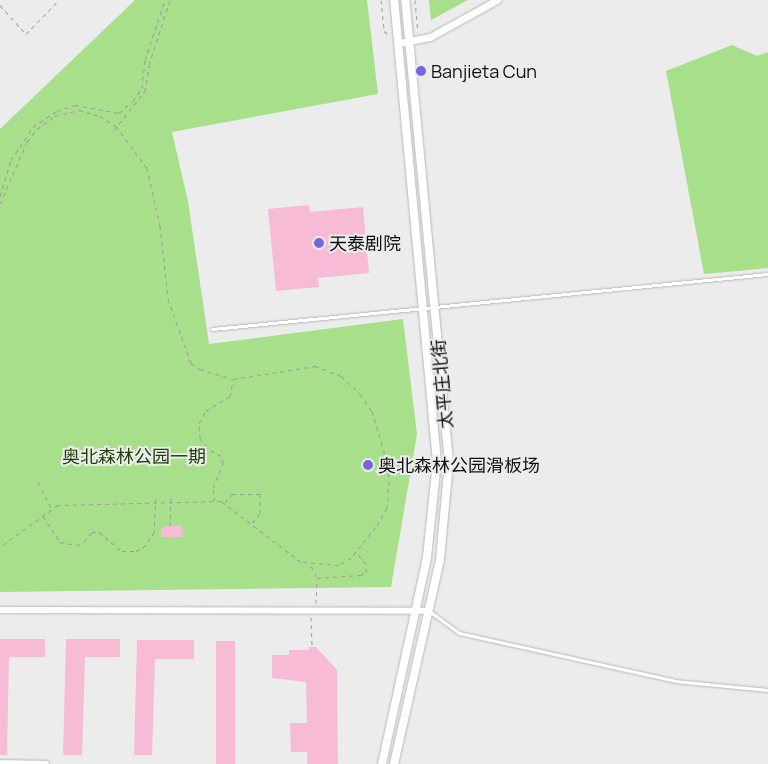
<!DOCTYPE html>
<html>
<head>
<meta charset="utf-8">
<style>
  body { margin:0 }
  #map { position:relative; width:768px; height:764px; overflow:hidden; background:#ececed; font-family:Manrope,"Noto Sans SC",sans-serif }
  div>[style] { position:absolute }
  [style*='--x'] { left:calc(var(--x)*1px); top:calc(var(--y)*1px); width:calc(var(--w)*1px); rotate:calc(var(--a)*1deg) }
  .green>* { inset:0; background:#a7df8a }
  .building>* { inset:0; background:#f8bbd5; transform-origin:0 0 }
  .path>* { height:1px; margin-top:-0.5px; transform-origin:0; background:repeating-linear-gradient(90deg,#9c9c9c 0 4px,transparent 0 8px) }
  .roads { filter:drop-shadow(0 0 1px #b8b8ba) drop-shadow(0 0 1px #b8b8ba) }
  .service>* { height:3px; margin:-1.5px; padding:0 1.5px; transform-origin:1.5px; border-radius:1.5px; background:#fff }
  .minor>* { height:5.5px; margin:-2.75px; padding:0 2.75px; transform-origin:2.75px; border-radius:2.75px; background:#fff }
  .tertiary>* { height:7px; margin:-3.5px; padding:0 3.5px; transform-origin:3.5px; border-radius:3.5px; background:#fff }
  .secondary>* { height:8px; margin:-4px; padding:0 4px; transform-origin:4px; border-radius:4px; background:#fff }
  .dots>* { width:14px; height:14px; translate:-50% -50%; box-sizing:border-box; border:2px solid #ececed; border-radius:50% }
  span { translate:-50% -50%; white-space:nowrap; text-align:center; line-height:1.15; -webkit-text-stroke:4px #ececed; paint-order:stroke }
  .poi-label { font-size:18px; color:#0f0f0f }
  .left { translate:0 -50%; text-align:left }
  .street-label { font-size:18px; color:#0f0f0f }
  .park-label { font-size:18px; color:#1e4103 }
</style>
</head>
<body>
<div id="map">
  <div class="green">
    <div style="clip-path:polygon(135px 0,367px 0,378px 94px,172px 132px,188px 201px,209px 344px,403px 319px,417px 434px,391px 587px,0 592px,0 129px)"></div>
    <div style="clip-path:polygon(429px 0,468px 0,431px 20px)"></div>
    <div style="clip-path:polygon(732px 45px,757px 56px,768px 52px,768px 268px,704px 274px,666px 71px)"></div>
  </div>
  <div class="building">
    <div style="clip-path:polygon(309px 205px,310px 212px,363px 207px,369px 273px,318px 278px,319px 287px,276px 291px,268px 209px)"></div>
    <div style="clip-path:polygon(168px 526px,182px 526px,183px 537px,161px 537px,161px 528px)"></div>
    <div style="clip-path:polygon(0 639px,45px 639px,45px 657px,9px 657px,7px 755px,0 755px)"></div>
    <div style="clip-path:polygon(66px 639px,120px 639px,120px 657px,85px 657px,82px 755px,63px 755px)"></div>
    <div style="clip-path:polygon(137px 640px,194px 640px,194px 659px,155px 659px,152px 755px,134px 755px)"></div>
    <div style="left:216px;top:641px;width:19px;height:123px"></div>
    <div style="clip-path:polygon(309px 647px,316px 647px,337px 670px,338px 764px,307px 764px,307px 752px,291px 752px,290px 723px,307px 723px,306px 682px,272px 678px,272px 655px,289px 655px,289px 650px,309px 650px)"></div>
  </div>
  <div class="path">
    <div style="--x:381;--y:0;--w:31;--a:84"></div>
    <div style="--x:384;--y:31;--w:8;--a:40"></div>
    <div style="--x:415;--y:0;--w:32;--a:85"></div>
    <div style="--x:0;--y:5;--w:39;--a:48"></div>
    <div style="--x:26;--y:34;--w:47;--a:-45.9"></div>
    <div style="--x:114;--y:130;--w:50;--a:-51.5"></div>
    <div style="--x:145;--y:91;--w:26;--a:-81"></div>
    <div style="--x:149;--y:65;--w:68;--a:-72.1"></div>
    <div style="--x:0;--y:196;--w:38;--a:-73"></div>
    <div style="--x:11;--y:160;--w:40;--a:-56"></div>
    <div style="--x:33;--y:127;--w:29;--a:-34"></div>
    <div style="--x:57;--y:111;--w:19;--a:-18"></div>
    <div style="--x:75;--y:105;--w:45;--a:10.3"></div>
    <div style="--x:119;--y:113;--w:18;--a:-41"></div>
    <div style="--x:133;--y:101;--w:16;--a:-55"></div>
    <div style="--x:142;--y:88;--w:28;--a:-84"></div>
    <div style="--x:145;--y:60;--w:63;--a:-71.6"></div>
    <div style="--x:0;--y:204;--w:68;--a:-66.5"></div>
    <div style="--x:27;--y:142;--w:16;--a:-52"></div>
    <div style="--x:37;--y:129;--w:22;--a:-36"></div>
    <div style="--x:55;--y:116;--w:25;--a:-14"></div>
    <div style="--x:79;--y:110;--w:22;--a:16"></div>
    <div style="--x:100;--y:116;--w:19;--a:32"></div>
    <div style="--x:116;--y:126;--w:52;--a:53.6"></div>
    <div style="--x:147;--y:168;--w:59;--a:77.4"></div>
    <div style="--x:160;--y:226;--w:73;--a:83.7"></div>
    <div style="--x:168;--y:299;--w:68;--a:70.2"></div>
    <div style="--x:191;--y:363;--w:11;--a:34"></div>
    <div style="--x:200;--y:369;--w:34;--a:17"></div>
    <div style="--x:233;--y:379;--w:83;--a:-9"></div>
    <div style="--x:315;--y:366;--w:28;--a:21"></div>
    <div style="--x:341;--y:376;--w:26;--a:43"></div>
    <div style="--x:360;--y:394;--w:21;--a:55"></div>
    <div style="--x:372;--y:411;--w:56;--a:73.5"></div>
    <div style="--x:388;--y:465;--w:16;--a:86"></div>
    <div style="--x:389;--y:481;--w:27;--a:94"></div>
    <div style="--x:387;--y:508;--w:22;--a:120"></div>
    <div style="--x:376;--y:527;--w:40;--a:129"></div>
    <div style="--x:351;--y:558;--w:14;--a:150"></div>
    <div style="--x:339;--y:565;--w:38;--a:-175"></div>
    <div style="--x:301;--y:562;--w:101;--a:-142.7"></div>
    <div style="--x:221;--y:501;--w:163;--a:178.6"></div>
    <div style="--x:58;--y:505;--w:72;--a:144.1"></div>
    <div style="--x:38;--y:482;--w:29;--a:63"></div>
    <div style="--x:214;--y:501;--w:13;--a:-94"></div>
    <div style="--x:213;--y:488;--w:27;--a:-68"></div>
    <div style="--x:223;--y:463;--w:7;--a:-106"></div>
    <div style="--x:221;--y:456;--w:16;--a:-150"></div>
    <div style="--x:207;--y:448;--w:12;--a:-125"></div>
    <div style="--x:200;--y:438;--w:15;--a:-94"></div>
    <div style="--x:199;--y:423;--w:14;--a:-60"></div>
    <div style="--x:206;--y:411;--w:28;--a:-32"></div>
    <div style="--x:230;--y:396;--w:16;--a:-79"></div>
    <div style="--x:225;--y:503;--w:11;--a:-52"></div>
    <div style="--x:232;--y:494;--w:28;--a:0"></div>
    <div style="--x:260;--y:494;--w:19;--a:90"></div>
    <div style="--x:260;--y:513;--w:13;--a:129"></div>
    <div style="--x:43;--y:516;--w:31;--a:57"></div>
    <div style="--x:60;--y:542;--w:17;--a:10"></div>
    <div style="--x:77;--y:545;--w:8;--a:-23"></div>
    <div style="--x:84;--y:542;--w:13;--a:-51"></div>
    <div style="--x:92;--y:532;--w:7;--a:0"></div>
    <div style="--x:99;--y:532;--w:30;--a:40"></div>
    <div style="--x:122;--y:551;--w:14;--a:0"></div>
    <div style="--x:136;--y:551;--w:8;--a:-23"></div>
    <div style="--x:143;--y:548;--w:19;--a:-54"></div>
    <div style="--x:154;--y:533;--w:34;--a:-87"></div>
    <div style="--x:170;--y:526;--w:28;--a:-88"></div>
    <div style="--x:311;--y:566;--w:13;--a:63"></div>
    <div style="--x:317;--y:578;--w:44;--a:-3.9"></div>
    <div style="--x:361;--y:575;--w:6;--a:-31"></div>
    <div style="--x:366;--y:572;--w:8;--a:-90"></div>
    <div style="--x:366;--y:564;--w:14;--a:-129"></div>
    <div style="--x:316;--y:603;--w:24;--a:-88"></div>
    <div style="--x:311;--y:617;--w:30;--a:88"></div>
  </div>
  <div class="roads">
    <div class="service">
      <div style="--x:212;--y:329;--w:559;--a:-5.65"></div>
      <div style="--x:429;--y:611;--w:37;--a:36"></div>
      <div style="--x:459;--y:633;--w:221;--a:12.5"></div>
      <div style="--x:675;--y:681;--w:93;--a:5.5"></div>
    </div>
    <div class="minor">
      <div style="--x:0;--y:610;--w:428;--a:0.1"></div>
      <div style="--x:0;--y:763;--w:46;--a:1.2"></div>
    </div>
    <div class="tertiary">
      <div style="--x:399;--y:43;--w:32;--a:-11"></div>
      <div style="--x:430;--y:37;--w:77;--a:-28.9"></div>
    </div>
    <div class="secondary">
      <div style="--x:382;--y:764;--w:212;--a:-77.7"></div>
      <div style="--x:427;--y:557;--w:96;--a:-84"></div>
      <div style="--x:437;--y:462;--w:464;--a:-95.3"></div>
      <div style="--x:394;--y:764;--w:209;--a:-77.3"></div>
      <div style="--x:440;--y:560;--w:98;--a:-84.8"></div>
      <div style="--x:449;--y:462;--w:464;--a:-95.4"></div>
    </div>
  </div>
  <div class="dots">
    <div style="left:421px;top:71px;background:#7864df"></div>
    <div style="left:319px;top:243px;background:#7864df"></div>
    <div style="left:368px;top:465px;background:#7864df"></div>
  </div>
  <div class="poi-label">
    <span class="left" style="left:431px;top:71px">Banjieta Cun</span>
    <span class="left" style="left:329px;top:243px">天泰剧院</span>
    <span class="left" style="left:378px;top:465px">奥北森林公园滑板场</span>
  </div>
  <div class="street-label">
    <span style="left:442px;top:384px;rotate:-95deg">太平庄北街</span>
  </div>
  <div class="park-label">
    <span style="left:134px;top:456px">奥北森林公园一期</span>
  </div>
</div>
</body>
</html>
